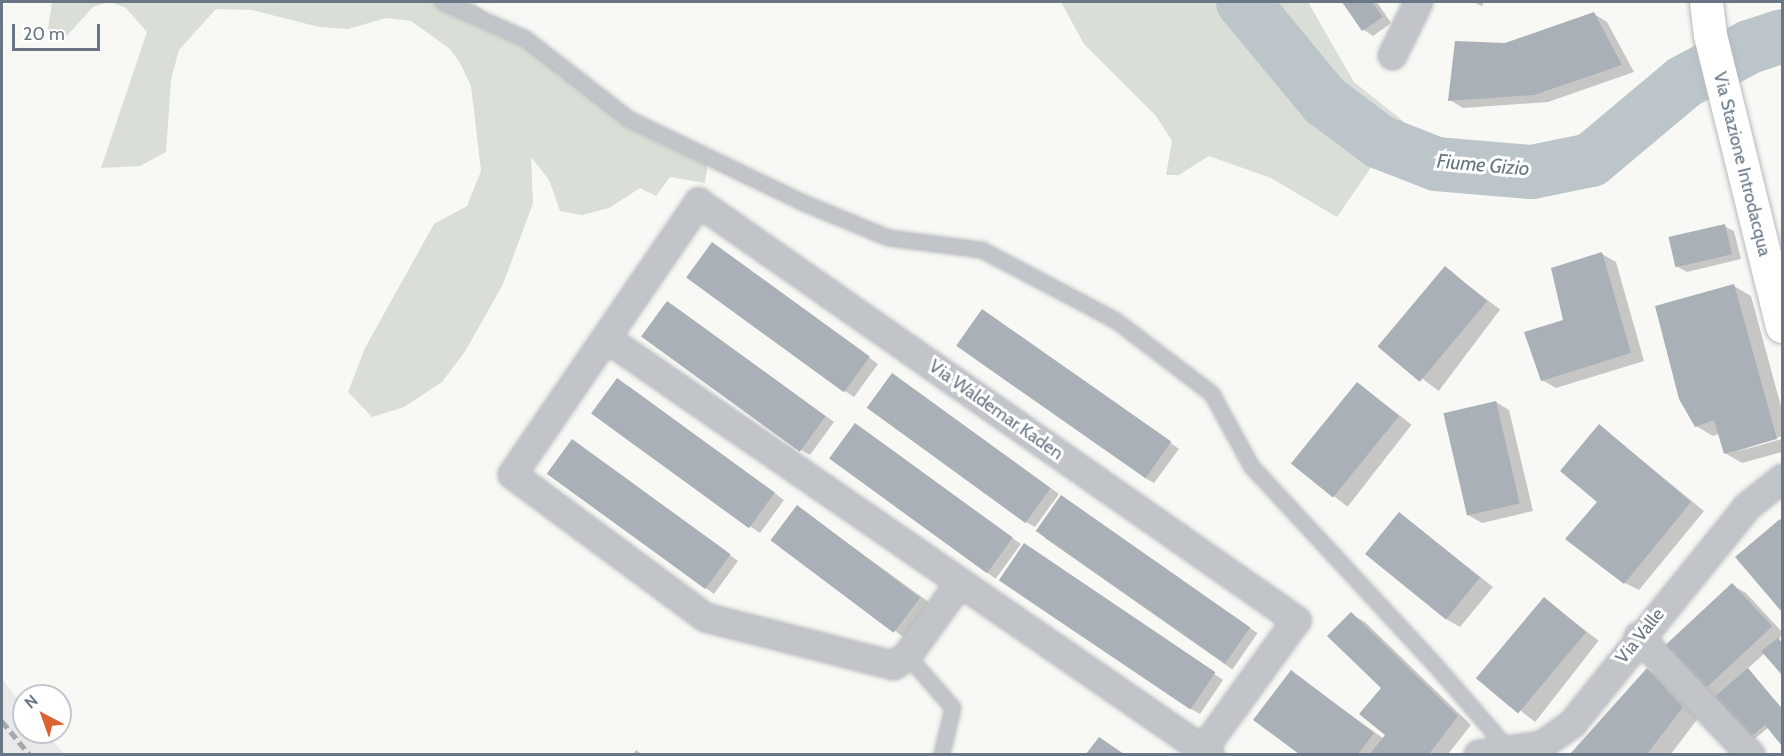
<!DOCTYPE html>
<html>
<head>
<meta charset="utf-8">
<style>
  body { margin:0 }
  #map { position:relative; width:1784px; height:756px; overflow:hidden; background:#f8f8f5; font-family:Cabin,sans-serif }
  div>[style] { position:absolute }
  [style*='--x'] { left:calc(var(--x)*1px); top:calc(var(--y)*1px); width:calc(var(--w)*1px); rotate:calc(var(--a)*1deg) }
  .built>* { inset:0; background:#e8e9e8 }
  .green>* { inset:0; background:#d9ded6 }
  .shadow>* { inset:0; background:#0003; transform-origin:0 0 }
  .river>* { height:54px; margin:-27px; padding:0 27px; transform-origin:27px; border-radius:27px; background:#bbc5ca }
  .building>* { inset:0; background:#aab0b7; transform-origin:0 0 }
  .roads { filter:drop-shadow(0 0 2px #b6babe) drop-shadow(0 0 2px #b6babe) }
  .lane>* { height:14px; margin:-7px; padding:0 7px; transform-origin:7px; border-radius:7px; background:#c1c4c8 }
  .street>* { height:27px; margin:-13.5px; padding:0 13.5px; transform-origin:13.5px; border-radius:13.5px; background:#c1c4c8 }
  .primary>* { height:33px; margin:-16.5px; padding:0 16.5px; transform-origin:16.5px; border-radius:16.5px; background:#fff }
  .rail>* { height:4.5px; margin-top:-2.25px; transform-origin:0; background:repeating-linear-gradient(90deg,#a4a9af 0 9px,transparent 0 13.5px) }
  span { translate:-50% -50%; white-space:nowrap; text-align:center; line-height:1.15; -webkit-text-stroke:6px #fff; paint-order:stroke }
  .street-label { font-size:18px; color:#687685 }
  .water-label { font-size:20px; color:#647780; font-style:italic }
  .frame { position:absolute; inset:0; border:3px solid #687685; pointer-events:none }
  .north { position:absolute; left:12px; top:684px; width:60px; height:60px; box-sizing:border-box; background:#fff; border:2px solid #c3c8ce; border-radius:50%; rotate:319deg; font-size:16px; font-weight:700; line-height:24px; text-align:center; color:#687685 }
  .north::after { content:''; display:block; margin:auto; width:21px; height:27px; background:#dc6231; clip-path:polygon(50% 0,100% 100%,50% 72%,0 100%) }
  .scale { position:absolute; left:12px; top:24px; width:88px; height:27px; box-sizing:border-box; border:3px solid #687685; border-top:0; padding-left:8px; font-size:18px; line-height:21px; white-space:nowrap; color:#687685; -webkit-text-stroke:4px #fff; paint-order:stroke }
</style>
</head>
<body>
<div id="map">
  <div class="built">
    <div style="clip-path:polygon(2px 679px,24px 707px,24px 732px,45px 732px,64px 754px,2px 754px)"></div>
  </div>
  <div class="green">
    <div style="clip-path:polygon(52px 2px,108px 2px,93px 7px,63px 40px,48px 29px)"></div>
    <div style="clip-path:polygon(109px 2px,473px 2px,610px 109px,654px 139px,708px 163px,705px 183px,670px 177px,656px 196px,640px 188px,609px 208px,582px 215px,560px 211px,549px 180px,531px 157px,533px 203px,503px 284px,466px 350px,442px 382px,404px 407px,372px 417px,348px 392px,365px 348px,434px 224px,467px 206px,481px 171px,471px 86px,460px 63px,450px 49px,411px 21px,386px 18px,348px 29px,319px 27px,252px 10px,216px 9px,179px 50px,171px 80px,166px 152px,140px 166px,101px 168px,147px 32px,125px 7px)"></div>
    <div style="clip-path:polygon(1061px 2px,1308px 2px,1354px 82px,1403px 121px,1337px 217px,1271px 178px,1209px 156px,1179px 175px,1166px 175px,1172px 141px,1156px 116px,1084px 44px)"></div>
  </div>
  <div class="shadow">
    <div style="clip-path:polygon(1344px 2px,1377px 2px,1391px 23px,1373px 36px,1364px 30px)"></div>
    <div style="clip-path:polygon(1473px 2px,1484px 2px,1482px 6px)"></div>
    <div style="clip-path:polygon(1594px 14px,1607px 22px,1634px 72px,1548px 102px,1463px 108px,1450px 100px,1505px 44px)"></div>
    <div style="clip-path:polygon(1724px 226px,1734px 231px,1741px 259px,1687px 272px,1678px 267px)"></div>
    <div style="clip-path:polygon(721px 250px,878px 364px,854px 397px,845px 391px)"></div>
    <div style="clip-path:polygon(1602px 254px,1616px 262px,1644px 361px,1556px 388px,1542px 380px,1564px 321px)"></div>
    <div style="left:1445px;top:268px;width:69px;height:102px;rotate:37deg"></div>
    <div style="clip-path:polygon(1734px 286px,1751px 296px,1782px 410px,1782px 436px,1736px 452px,1782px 439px,1782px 452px,1742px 463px,1725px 453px,1719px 434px,1713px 436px,1696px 426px)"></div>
    <div style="clip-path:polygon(677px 308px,834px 422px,810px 455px,801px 450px)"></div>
    <div style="clip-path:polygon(992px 317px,1179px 449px,1154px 483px,1145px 478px)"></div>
    <div style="clip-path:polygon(893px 374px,1059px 494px,1035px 527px,1026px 522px)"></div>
    <div style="left:1358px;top:383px;width:68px;height:104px;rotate:38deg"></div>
    <div style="clip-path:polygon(627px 385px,784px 500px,760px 533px,751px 527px)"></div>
    <div style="clip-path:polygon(1496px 402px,1509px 410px,1533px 511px,1482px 523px,1468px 515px)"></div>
    <div style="clip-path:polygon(1600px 426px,1704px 511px,1639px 590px,1625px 583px,1599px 502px)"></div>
    <div style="left:864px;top:430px;width:194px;height:43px;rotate:36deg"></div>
    <div style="left:573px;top:441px;width:204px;height:41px;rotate:36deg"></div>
    <div style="left:1070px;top:502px;width:229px;height:44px;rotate:35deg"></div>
    <div style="left:806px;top:513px;width:152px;height:43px;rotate:36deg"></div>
    <div style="clip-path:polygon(1400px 513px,1493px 587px,1460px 627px,1446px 619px)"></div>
    <div style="clip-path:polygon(1780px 521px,1782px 522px,1782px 610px,1737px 558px)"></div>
    <div style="clip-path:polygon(1034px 551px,1223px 680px,1200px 714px,1191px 709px)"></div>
    <div style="clip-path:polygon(1732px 585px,1746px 593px,1782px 632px,1779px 640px,1782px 643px,1782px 673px,1765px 653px,1747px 669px,1782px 708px,1782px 744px,1769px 727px,1752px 741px,1716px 698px,1703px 690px)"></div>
    <div style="left:1545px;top:599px;width:68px;height:103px;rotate:38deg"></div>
    <div style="clip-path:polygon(1351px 614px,1365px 622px,1471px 725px,1448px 754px,1301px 754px,1256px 720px,1292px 672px,1384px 739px,1387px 735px,1383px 688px)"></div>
    <div style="clip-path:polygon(1647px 669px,1664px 679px,1699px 717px,1671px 754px,1572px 754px)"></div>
    <div style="clip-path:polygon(636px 750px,640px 753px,643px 754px,633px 754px)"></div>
  </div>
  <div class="river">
    <div style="--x:1243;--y:2;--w:129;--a:50.4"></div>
    <div style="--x:1325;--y:101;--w:69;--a:36.7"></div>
    <div style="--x:1380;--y:142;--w:60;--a:21.4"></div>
    <div style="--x:1436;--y:164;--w:96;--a:4.8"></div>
    <div style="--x:1532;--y:172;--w:60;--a:-11.5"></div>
    <div style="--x:1591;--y:160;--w:121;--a:-40"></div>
    <div style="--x:1684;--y:82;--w:74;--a:-28.3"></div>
    <div style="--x:1749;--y:47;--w:35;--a:-18"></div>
  </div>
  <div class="building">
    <div style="clip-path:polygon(1342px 2px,1372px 2px,1383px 17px,1362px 31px)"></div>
    <div style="clip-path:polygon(1594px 12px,1622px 65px,1534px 95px,1448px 101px,1455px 41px,1505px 43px)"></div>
    <div style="left:1725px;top:224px;width:31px;height:58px;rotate:77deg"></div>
    <div style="left:712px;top:242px;width:195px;height:44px;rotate:36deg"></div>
    <div style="clip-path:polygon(1602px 252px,1631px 353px,1541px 381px,1524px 332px,1563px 320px,1551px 268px)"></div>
    <div style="left:1445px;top:266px;width:55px;height:105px;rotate:40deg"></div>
    <div style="clip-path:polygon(1734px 284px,1777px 439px,1724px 454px,1714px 420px,1695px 427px,1679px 399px,1655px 306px)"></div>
    <div style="left:667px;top:301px;width:196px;height:44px;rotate:36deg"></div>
    <div style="left:982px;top:309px;width:231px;height:45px;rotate:35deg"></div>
    <div style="left:892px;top:373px;width:196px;height:43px;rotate:36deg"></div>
    <div style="left:617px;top:378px;width:195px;height:44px;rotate:36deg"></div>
    <div style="left:1357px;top:382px;width:54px;height:105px;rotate:39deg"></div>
    <div style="left:1496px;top:401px;width:105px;height:54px;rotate:77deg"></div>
    <div style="left:855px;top:423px;width:195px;height:44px;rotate:36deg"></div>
    <div style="clip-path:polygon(1599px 424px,1691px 502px,1624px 584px,1565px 539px,1597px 502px,1560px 471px)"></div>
    <div style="left:572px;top:439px;width:196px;height:43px;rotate:36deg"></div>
    <div style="left:1061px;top:495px;width:231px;height:44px;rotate:35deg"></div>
    <div style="left:797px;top:505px;width:154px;height:44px;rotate:37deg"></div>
    <div style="left:1399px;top:512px;width:104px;height:54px;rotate:39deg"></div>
    <div style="clip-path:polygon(1780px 519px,1782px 522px,1782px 612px,1735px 557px)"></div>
    <div style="left:1024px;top:543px;width:231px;height:45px;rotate:34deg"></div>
    <div style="left:1732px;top:583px;width:59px;height:95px;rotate:47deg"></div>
    <div style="left:1544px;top:597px;width:55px;height:106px;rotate:40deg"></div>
    <div style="clip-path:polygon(1351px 612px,1458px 716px,1429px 754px,1370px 754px,1385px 735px,1359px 714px,1381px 688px,1327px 636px)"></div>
    <div style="clip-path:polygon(1778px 638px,1782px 643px,1782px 675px,1761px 651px)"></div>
    <div style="clip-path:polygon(1647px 668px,1683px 707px,1647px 754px,1570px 754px)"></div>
    <div style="clip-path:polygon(1748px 668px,1782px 709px,1782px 746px,1765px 725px,1747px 740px,1712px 699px)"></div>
    <div style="clip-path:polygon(1291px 670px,1374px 733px,1358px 754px,1299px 754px,1253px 720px)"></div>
    <div style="clip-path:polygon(1099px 737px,1124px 754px,1086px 754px)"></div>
  </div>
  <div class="roads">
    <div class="lane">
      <div style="--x:443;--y:2;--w:91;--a:24"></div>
      <div style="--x:526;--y:39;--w:130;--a:37.8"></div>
      <div style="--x:629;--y:119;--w:196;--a:25.7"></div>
      <div style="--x:806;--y:204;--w:90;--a:22.3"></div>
      <div style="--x:889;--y:238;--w:94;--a:7.4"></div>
      <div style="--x:982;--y:250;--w:150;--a:27.8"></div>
      <div style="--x:1115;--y:320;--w:122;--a:37.3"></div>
      <div style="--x:1212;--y:394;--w:83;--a:61.3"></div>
      <div style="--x:1252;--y:467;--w:272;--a:47.2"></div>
      <div style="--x:1437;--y:667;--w:108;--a:49.1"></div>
      <div style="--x:907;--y:655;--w:70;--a:49"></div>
      <div style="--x:953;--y:708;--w:47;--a:103.4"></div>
    </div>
    <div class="street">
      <div style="--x:1392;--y:55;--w:59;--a:-63.9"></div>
      <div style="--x:606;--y:338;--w:733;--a:34.6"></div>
      <div style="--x:959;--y:583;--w:89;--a:125.8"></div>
      <div style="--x:907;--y:655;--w:17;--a:144"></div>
      <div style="--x:893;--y:665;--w:194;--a:-165.7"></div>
      <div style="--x:705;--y:617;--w:240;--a:-143.5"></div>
      <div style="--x:512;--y:474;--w:330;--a:-55.6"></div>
      <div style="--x:698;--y:202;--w:730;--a:34.95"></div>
      <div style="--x:1296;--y:620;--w:160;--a:125.9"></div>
      <div style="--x:1638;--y:636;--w:163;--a:46.5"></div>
      <div style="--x:1478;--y:754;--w:64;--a:-8.1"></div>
      <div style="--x:1541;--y:745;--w:38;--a:-35"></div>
      <div style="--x:1572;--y:723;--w:277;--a:-51.1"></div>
      <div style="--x:1746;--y:507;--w:46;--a:-38.9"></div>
    </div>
    <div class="primary">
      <div style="--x:1706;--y:2;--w:33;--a:83"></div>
      <div style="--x:1710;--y:35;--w:300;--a:76.1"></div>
    </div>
  </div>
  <div class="rail">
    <div style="--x:2;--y:721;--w:43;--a:50.7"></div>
  </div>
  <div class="street-label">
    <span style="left:1742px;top:164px;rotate:76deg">Via Stazione Introdacqua</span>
    <span style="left:996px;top:410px;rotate:35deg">Via Waldemar Kaden</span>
    <span style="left:1640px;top:636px;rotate:-51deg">Via Valle</span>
  </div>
  <div class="water-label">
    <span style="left:1483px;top:165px;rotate:5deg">Fiume Gizio</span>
  </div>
  <div class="frame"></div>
  <div class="north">N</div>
  <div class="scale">20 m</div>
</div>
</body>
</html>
